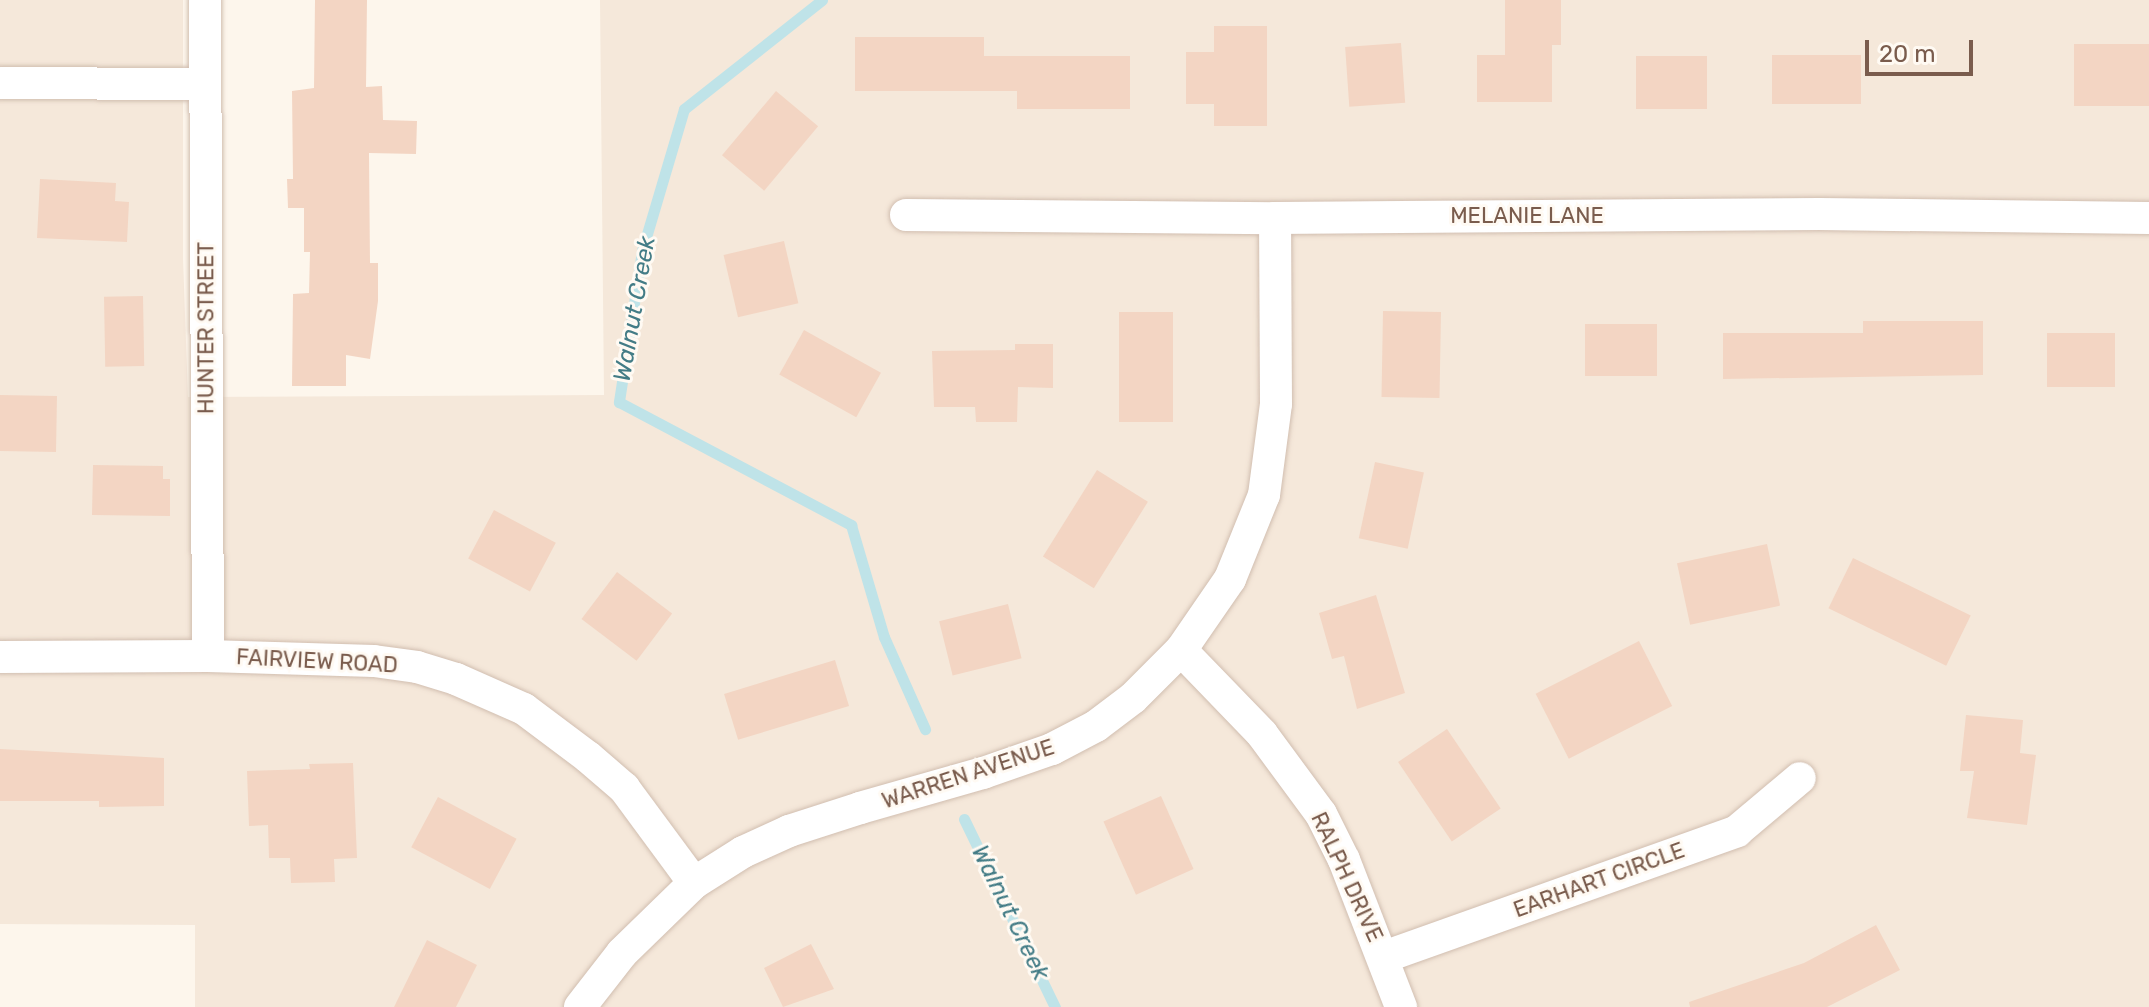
<!DOCTYPE html>
<html>
<head>
<meta charset="utf-8">
<style>
  body { margin:0 }
  #map { position:relative; width:2149px; height:1007px; overflow:hidden; background:#fdf6ec; font-family:Rubik,sans-serif }
  div>[style] { position:absolute }
  [style*='--x'] { left:calc(var(--x)*1px); top:calc(var(--y)*1px); width:calc(var(--w)*1px); rotate:calc(var(--a)*1deg) }
  .residential>* { inset:0; background:#f5e8da }
  .stream>* { height:11px; margin:-5.5px; padding:0 5.5px; transform-origin:5.5px; border-radius:5.5px; background:#bfe3e8 }
  .building>* { inset:0; background:#f3d5c3; transform-origin:0 0 }
  .roads { filter:drop-shadow(0 0 2px #d1beb0) drop-shadow(0 0 2px #d1beb0) }
  .street>* { height:32px; margin:-16px; padding:0 16px; transform-origin:16px; border-radius:16px; background:#fff }
  span { translate:-50% -50%; white-space:nowrap; text-align:center; line-height:1.15; -webkit-text-stroke:6px #fffaf3; paint-order:stroke }
  .street-label { font-size:22px; color:#7a5c4d }
  .water-label { font-size:24px; color:#437c86; font-style:italic }
  .scale { position:absolute; left:1865px; top:40px; width:108px; height:36px; box-sizing:border-box; border:4px solid #7a5c4d; border-top:0; padding-left:10px; font-size:24px; line-height:28px; white-space:nowrap; color:#7a5c4d; -webkit-text-stroke:6px #fffaf3; paint-order:stroke }
</style>
</head>
<body>
<div id="map">
  <div class="residential">
    <div style="clip-path:polygon(0 0,183px 0,183px 259px,188px 397px,604px 395px,600px 0,2149px 0,2149px 1007px,195px 1007px,195px 925px,0 924px)"></div>
  </div>
  <div class="stream">
    <div style="--x:822;--y:0;--w:176;--a:141.7"></div>
    <div style="--x:684;--y:109;--w:148;--a:106.5"></div>
    <div style="--x:642;--y:251;--w:153;--a:98.7"></div>
    <div style="--x:619;--y:402;--w:263;--a:27.9"></div>
    <div style="--x:851;--y:525;--w:117;--a:73.6"></div>
    <div style="--x:884;--y:637;--w:101;--a:66"></div>
    <div style="--x:964;--y:819;--w:209;--a:64.2"></div>
  </div>
  <div class="building">
    <div style="clip-path:polygon(315px 0,367px 0,366px 87px,382px 86px,383px 120px,417px 121px,416px 154px,369px 153px,370px 263px,378px 263px,378px 301px,370px 359px,346px 355px,346px 386px,292px 386px,293px 294px,309px 293px,310px 252px,304px 252px,304px 208px,288px 208px,287px 179px,293px 179px,292px 91px,314px 88px)"></div>
    <div style="clip-path:polygon(1505px 0,1561px 0,1561px 45px,1552px 45px,1552px 102px,1477px 102px,1477px 55px,1505px 55px)"></div>
    <div style="clip-path:polygon(1214px 26px,1267px 26px,1267px 126px,1214px 126px,1214px 104px,1186px 104px,1186px 52px,1214px 52px)"></div>
    <div style="clip-path:polygon(855px 37px,984px 37px,984px 56px,1130px 56px,1130px 109px,1017px 109px,1017px 91px,855px 91px)"></div>
    <div style="left:1401px;top:43px;width:60px;height:56px;rotate:86deg"></div>
    <div style="left:2074px;top:44px;width:75px;height:62px"></div>
    <div style="left:1772px;top:55px;width:89px;height:49px"></div>
    <div style="left:1636px;top:56px;width:71px;height:53px"></div>
    <div style="left:776px;top:91px;width:55px;height:84px;rotate:40deg"></div>
    <div style="clip-path:polygon(40px 179px,116px 183px,115px 201px,129px 202px,127px 242px,37px 238px)"></div>
    <div style="left:784px;top:241px;width:64px;height:62px;rotate:77deg"></div>
    <div style="left:143px;top:296px;width:70px;height:39px;rotate:89deg"></div>
    <div style="left:1383px;top:311px;width:58px;height:86px;rotate:1deg"></div>
    <div style="left:1119px;top:312px;width:54px;height:110px"></div>
    <div style="clip-path:polygon(1863px 321px,1983px 321px,1983px 375px,1723px 379px,1723px 333px,1863px 333px)"></div>
    <div style="left:1585px;top:324px;width:72px;height:52px"></div>
    <div style="left:804px;top:330px;width:88px;height:51px;rotate:29deg"></div>
    <div style="left:2047px;top:333px;width:68px;height:54px"></div>
    <div style="clip-path:polygon(1015px 344px,1053px 344px,1053px 388px,1018px 387px,1017px 422px,976px 422px,975px 407px,934px 407px,932px 351px,1015px 350px)"></div>
    <div style="left:0;top:395px;width:57px;height:56px;rotate:1deg"></div>
    <div style="left:1375px;top:462px;width:50px;height:78px;rotate:12deg"></div>
    <div style="clip-path:polygon(93px 465px,163px 466px,163px 479px,170px 479px,170px 516px,92px 515px)"></div>
    <div style="left:1097px;top:470px;width:60px;height:102px;rotate:32deg"></div>
    <div style="left:494px;top:510px;width:70px;height:55px;rotate:28deg"></div>
    <div style="left:1767px;top:544px;width:63px;height:92px;rotate:78deg"></div>
    <div style="left:1853px;top:558px;width:131px;height:56px;rotate:26deg"></div>
    <div style="left:617px;top:572px;width:69px;height:59px;rotate:37deg"></div>
    <div style="clip-path:polygon(1376px 595px,1405px 693px,1357px 709px,1344px 656px,1332px 659px,1319px 613px)"></div>
    <div style="left:1008px;top:604px;width:56px;height:71px;rotate:76deg"></div>
    <div style="left:1639px;top:641px;width:73px;height:116px;rotate:63deg"></div>
    <div style="left:835px;top:660px;width:48px;height:116px;rotate:73deg"></div>
    <div style="clip-path:polygon(1966px 715px,2023px 720px,2020px 753px,2036px 755px,2027px 825px,1967px 818px,1974px 771px,1960px 771px)"></div>
    <div style="left:1447px;top:729px;width:96px;height:59px;rotate:56deg"></div>
    <div style="clip-path:polygon(0 749px,164px 758px,164px 806px,99px 807px,99px 801px,0 801px)"></div>
    <div style="clip-path:polygon(353px 763px,357px 858px,334px 859px,335px 882px,291px 883px,290px 858px,269px 858px,268px 825px,249px 826px,247px 771px,310px 769px,309px 764px)"></div>
    <div style="left:1161px;top:796px;width:80px;height:63px;rotate:66deg"></div>
    <div style="left:438px;top:797px;width:89px;height:57px;rotate:28deg"></div>
    <div style="clip-path:polygon(1876px 925px,1900px 970px,1827px 1007px,1690px 1007px,1689px 1002px,1804px 963px)"></div>
    <div style="clip-path:polygon(427px 940px,477px 965px,456px 1007px,394px 1007px)"></div>
    <div style="clip-path:polygon(811px 944px,834px 989px,783px 1007px,764px 968px)"></div>
  </div>
  <div class="roads">
    <div class="street">
      <div style="--x:205;--y:0;--w:656;--a:89.74"></div>
      <div style="--x:0;--y:83;--w:205;--a:0.3"></div>
      <div style="--x:906;--y:215;--w:369;--a:0.5"></div>
      <div style="--x:1275;--y:218;--w:544;--a:-0.42"></div>
      <div style="--x:1819;--y:214;--w:330;--a:0.7"></div>
      <div style="--x:1181;--y:650;--w:117;--a:46"></div>
      <div style="--x:1262;--y:734;--w:99;--a:53.6"></div>
      <div style="--x:1321;--y:814;--w:51;--a:63.4"></div>
      <div style="--x:1344;--y:860;--w:158;--a:68.8"></div>
      <div style="--x:0;--y:657;--w:208;--a:-0.3"></div>
      <div style="--x:208;--y:656;--w:166;--a:1.7"></div>
      <div style="--x:374;--y:661;--w:43;--a:7.9"></div>
      <div style="--x:417;--y:667;--w:41;--a:17.1"></div>
      <div style="--x:456;--y:679;--w:74;--a:23.8"></div>
      <div style="--x:524;--y:709;--w:80;--a:36.9"></div>
      <div style="--x:588;--y:757;--w:48;--a:40.7"></div>
      <div style="--x:624;--y:788;--w:118;--a:53.6"></div>
      <div style="--x:1384;--y:957;--w:375;--a:-19.6"></div>
      <div style="--x:1737;--y:831;--w:82;--a:-40.1"></div>
      <div style="--x:580;--y:1007;--w:68;--a:-52.1"></div>
      <div style="--x:622;--y:953;--w:100;--a:-44.2"></div>
      <div style="--x:694;--y:883;--w:58;--a:-32.3"></div>
      <div style="--x:743;--y:852;--w:51;--a:-24.5"></div>
      <div style="--x:789;--y:831;--w:75;--a:-17.9"></div>
      <div style="--x:860;--y:808;--w:128;--a:-15.9"></div>
      <div style="--x:983;--y:773;--w:73;--a:-19.2"></div>
      <div style="--x:1052;--y:749;--w:50;--a:-27.6"></div>
      <div style="--x:1096;--y:726;--w:46;--a:-37.1"></div>
      <div style="--x:1133;--y:698;--w:68;--a:-45"></div>
      <div style="--x:1181;--y:650;--w:86;--a:-55.4"></div>
      <div style="--x:1230;--y:579;--w:91;--a:-68"></div>
      <div style="--x:1264;--y:495;--w:92;--a:-82.5"></div>
      <div style="--x:1276;--y:404;--w:186;--a:-90.3"></div>
    </div>
  </div>
  <div class="street-label">
    <span style="left:1527px;top:216px">MELANIE LANE</span>
    <span style="left:206px;top:328px;rotate:-90deg">HUNTER STREET</span>
    <span style="left:317px;top:661px;rotate:3deg">FAIRVIEW ROAD</span>
    <span style="left:968px;top:774px;rotate:-18deg">WARREN AVENUE</span>
    <span style="left:1347px;top:877px;rotate:65deg">RALPH DRIVE</span>
    <span style="left:1599px;top:880px;rotate:-20deg">EARHART CIRCLE</span>
  </div>
  <div class="water-label">
    <span style="left:635px;top:309px;rotate:-80deg">Walnut Creek</span>
    <span style="left:1010px;top:913px;rotate:64deg">Walnut Creek</span>
  </div>
  <div class="scale">20 m</div>
</div>
</body>
</html>
